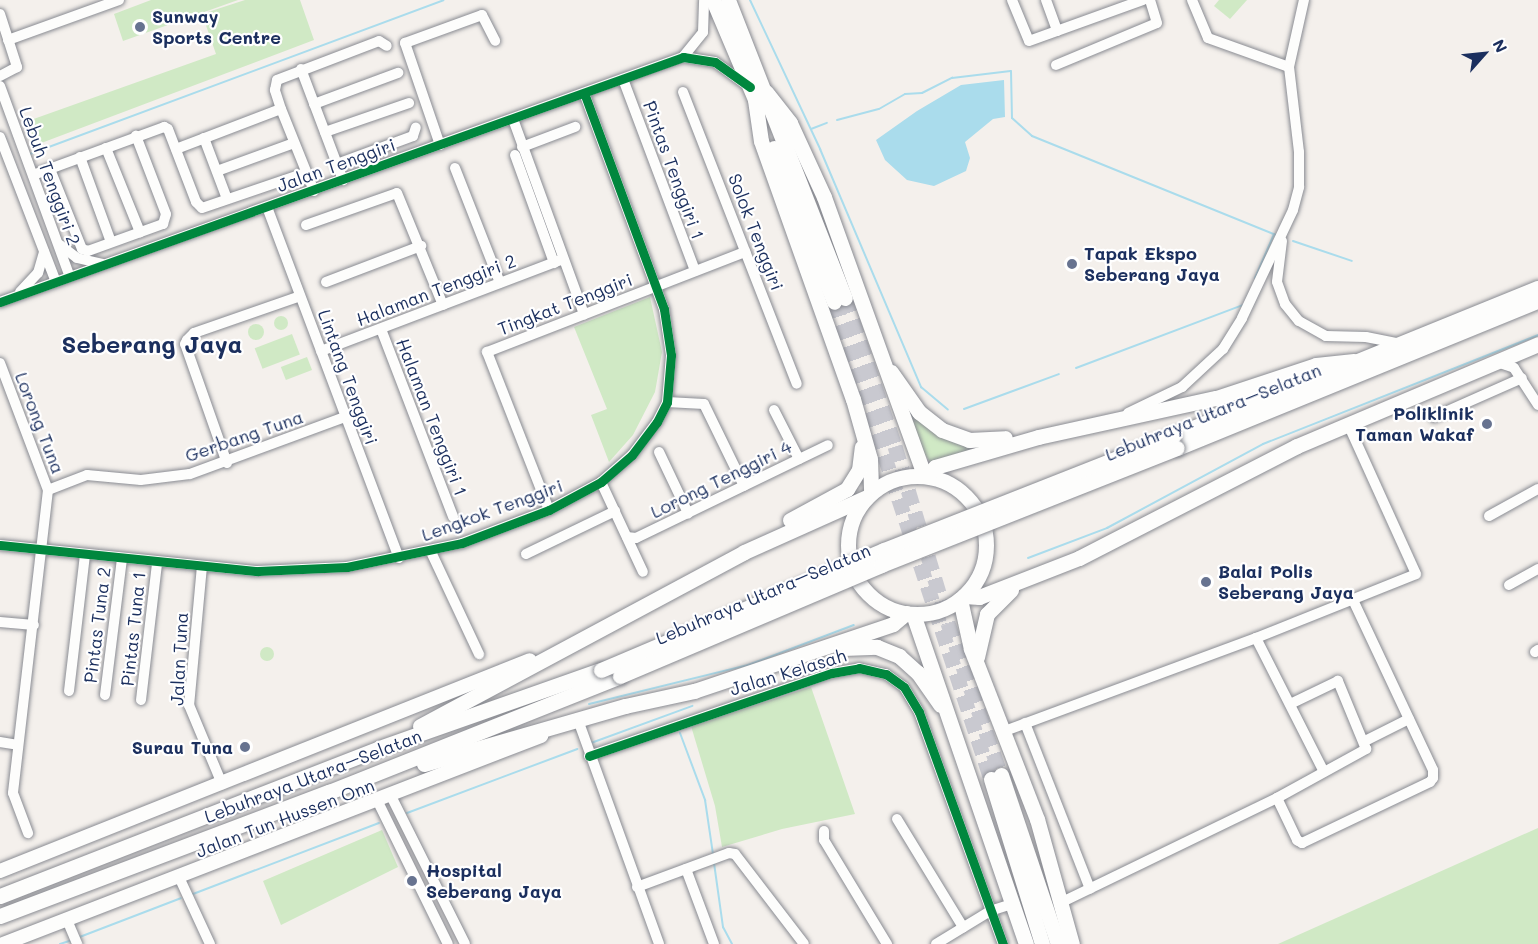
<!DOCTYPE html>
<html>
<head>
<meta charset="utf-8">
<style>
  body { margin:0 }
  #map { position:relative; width:1538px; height:944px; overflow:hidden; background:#f4f0ec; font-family:Mali,sans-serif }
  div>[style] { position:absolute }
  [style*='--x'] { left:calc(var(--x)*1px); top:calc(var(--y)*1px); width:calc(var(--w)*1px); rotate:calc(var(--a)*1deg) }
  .green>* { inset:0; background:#d0e9c5; transform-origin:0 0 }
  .round { border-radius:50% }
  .water>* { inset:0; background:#aadcec }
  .stream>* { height:2px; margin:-1px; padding:0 1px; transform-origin:1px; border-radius:1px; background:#aadcec }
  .highway-tunnel>* { height:15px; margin-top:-7.5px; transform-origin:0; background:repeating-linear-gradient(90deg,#c9c9d0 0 15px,transparent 0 23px) }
  .roads { filter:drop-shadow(0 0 2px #898b92) drop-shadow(0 0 2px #898b92) }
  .minor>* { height:10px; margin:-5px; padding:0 5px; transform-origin:5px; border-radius:5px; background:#fdfdfc }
  .major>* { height:14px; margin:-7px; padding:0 7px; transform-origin:7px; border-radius:7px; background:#fdfdfc }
  .highway>* { height:15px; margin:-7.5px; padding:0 7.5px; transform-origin:7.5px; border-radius:7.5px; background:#fdfdfc }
  .highway>.ring { margin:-7.5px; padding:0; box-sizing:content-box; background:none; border:15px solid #fdfdfc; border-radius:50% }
  .bridges { filter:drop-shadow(0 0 2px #898b92) drop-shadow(0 0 2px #898b92) }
  .highway-bridge>* { height:15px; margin:-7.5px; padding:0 7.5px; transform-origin:7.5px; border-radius:7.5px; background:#fdfdfc }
  .cycleway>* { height:9px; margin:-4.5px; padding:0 4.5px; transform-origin:4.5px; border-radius:4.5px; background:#00873e }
  .dots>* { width:16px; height:16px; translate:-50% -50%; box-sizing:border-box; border:3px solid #fff; border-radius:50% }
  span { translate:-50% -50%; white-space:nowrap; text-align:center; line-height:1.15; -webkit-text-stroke:4.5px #fff; paint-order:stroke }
  .poi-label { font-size:18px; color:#1b2f5e; font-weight:700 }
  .left { translate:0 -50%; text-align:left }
  .right { translate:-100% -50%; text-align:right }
  .street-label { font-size:18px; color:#1b2f5e }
  .district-label { font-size:24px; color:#1b2f5e; font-weight:700 }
  .north { position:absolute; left:1454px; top:24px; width:60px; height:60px; -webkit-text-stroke:4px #fff; paint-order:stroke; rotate:63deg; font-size:16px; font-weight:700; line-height:24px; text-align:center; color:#1b2f5e }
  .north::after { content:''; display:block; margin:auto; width:21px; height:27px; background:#1b2f5e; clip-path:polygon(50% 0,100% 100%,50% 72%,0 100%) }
</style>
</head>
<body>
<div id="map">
  <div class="green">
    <div style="clip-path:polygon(151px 0,238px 0,123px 41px,114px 14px)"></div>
    <div style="clip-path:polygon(245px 0,300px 0,314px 40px,36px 145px,28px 121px,216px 54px,202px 14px)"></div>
    <div style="clip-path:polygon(1219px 0,1247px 0,1230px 19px,1214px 6px)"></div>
    <div style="clip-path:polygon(650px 297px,662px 352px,655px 392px,633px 435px,609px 462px,591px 415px,607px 409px,574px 327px)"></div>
    <div class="round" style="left:274px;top:316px;width:14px;height:14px"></div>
    <div class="round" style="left:248px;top:324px;width:16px;height:16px"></div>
    <div style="left:292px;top:334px;width:22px;height:40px;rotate:69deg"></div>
    <div style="left:307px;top:357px;width:14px;height:28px;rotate:69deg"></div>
    <div style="clip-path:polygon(903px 395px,917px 417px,1001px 446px,932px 465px,922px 450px)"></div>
    <div class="round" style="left:260px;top:647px;width:14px;height:14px"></div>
    <div style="clip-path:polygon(811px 687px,855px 814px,782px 829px,722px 847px,715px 806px,691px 726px)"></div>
    <div style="clip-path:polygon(1538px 828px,1538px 944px,1278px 944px)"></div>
    <div style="clip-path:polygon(382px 830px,398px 867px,281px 925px,263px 881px)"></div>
  </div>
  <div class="water">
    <div style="clip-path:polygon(1004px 80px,1005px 117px,993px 119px,965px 142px,970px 158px,966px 171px,934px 186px,907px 180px,885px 160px,876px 140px,917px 111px,961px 85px)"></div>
  </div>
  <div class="stream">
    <div style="--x:750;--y:0;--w:165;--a:64.8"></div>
    <div style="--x:820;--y:149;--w:259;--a:67"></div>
    <div style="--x:921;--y:387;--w:35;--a:40"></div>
    <div style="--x:837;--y:120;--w:43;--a:-14.7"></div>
    <div style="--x:879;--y:109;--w:30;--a:-30"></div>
    <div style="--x:905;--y:94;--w:17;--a:-3"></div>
    <div style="--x:922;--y:93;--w:34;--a:-27"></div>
    <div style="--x:952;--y:78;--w:59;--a:-6.8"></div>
    <div style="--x:1011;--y:71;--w:47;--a:88.8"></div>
    <div style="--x:1012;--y:118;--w:27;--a:42"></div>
    <div style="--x:1032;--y:136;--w:263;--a:22.1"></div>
    <div style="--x:811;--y:129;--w:17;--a:-21"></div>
    <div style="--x:30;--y:154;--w:441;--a:-20.4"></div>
    <div style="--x:1293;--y:241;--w:62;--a:18.7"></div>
    <div style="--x:1255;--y:278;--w:48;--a:-66.6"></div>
    <div style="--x:1076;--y:368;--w:178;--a:-20.7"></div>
    <div style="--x:964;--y:409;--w:101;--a:-20.2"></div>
    <div style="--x:1028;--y:558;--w:85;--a:-20.8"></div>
    <div style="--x:1107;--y:528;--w:177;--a:-28.3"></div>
    <div style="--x:1263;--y:444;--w:296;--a:-21.6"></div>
    <div style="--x:589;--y:704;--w:164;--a:-13.8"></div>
    <div style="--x:748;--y:665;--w:113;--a:-20.7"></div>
    <div style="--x:680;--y:733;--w:72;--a:69.5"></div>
    <div style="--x:705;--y:800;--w:55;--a:81.6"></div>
    <div style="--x:591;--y:743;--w:108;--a:-20.1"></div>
    <div style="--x:407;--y:813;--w:182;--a:-20.6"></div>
    <div style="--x:714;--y:863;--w:65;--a:82"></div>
    <div style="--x:723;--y:927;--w:19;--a:62"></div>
    <div style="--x:193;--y:894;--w:199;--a:-20.9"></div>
    <div style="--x:77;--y:938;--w:111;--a:-21"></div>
    <div style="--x:60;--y:944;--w:13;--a:-18"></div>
  </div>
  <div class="highway-tunnel">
    <div style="--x:845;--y:298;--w:156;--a:71.3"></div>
    <div style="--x:895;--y:446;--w:185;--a:73.3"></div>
    <div style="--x:948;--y:623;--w:161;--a:70.8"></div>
    <div style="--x:834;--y:302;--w:502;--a:71.78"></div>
  </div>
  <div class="roads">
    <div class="minor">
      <div style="--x:1012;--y:0;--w:44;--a:67.5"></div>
      <div style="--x:1029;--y:41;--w:121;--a:-19.8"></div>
      <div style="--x:1046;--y:0;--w:33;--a:70"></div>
      <div style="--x:1192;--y:0;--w:41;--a:67.2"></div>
      <div style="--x:1208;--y:38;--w:86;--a:19.7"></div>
      <div style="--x:0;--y:14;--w:56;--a:72.2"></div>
      <div style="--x:17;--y:67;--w:19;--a:152"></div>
      <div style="--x:8;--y:40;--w:118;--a:-19.8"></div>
      <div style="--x:683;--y:57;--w:32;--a:-51"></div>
      <div style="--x:703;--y:32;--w:32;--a:-88"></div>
      <div style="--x:1056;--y:65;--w:109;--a:-22.6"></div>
      <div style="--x:1157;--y:23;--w:24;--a:-107"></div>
      <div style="--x:301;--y:69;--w:119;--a:69.3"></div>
      <div style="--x:623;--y:79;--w:205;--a:69.4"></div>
      <div style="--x:0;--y:86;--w:203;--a:69.9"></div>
      <div style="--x:683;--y:92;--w:313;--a:68.7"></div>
      <div style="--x:314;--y:104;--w:90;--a:-20.3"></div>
      <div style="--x:513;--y:119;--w:208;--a:70"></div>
      <div style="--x:325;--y:132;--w:89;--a:-19"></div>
      <div style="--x:0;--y:137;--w:155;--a:68.9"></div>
      <div style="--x:204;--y:138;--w:65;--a:69.3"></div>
      <div style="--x:440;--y:145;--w:108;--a:-108.9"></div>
      <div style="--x:405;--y:43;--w:82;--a:-20"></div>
      <div style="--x:482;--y:15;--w:29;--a:63"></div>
      <div style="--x:522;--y:147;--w:57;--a:-20.7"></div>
      <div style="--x:106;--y:148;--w:91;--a:68"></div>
      <div style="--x:176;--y:149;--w:112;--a:-20.9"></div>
      <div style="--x:515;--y:155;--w:115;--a:70.1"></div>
      <div style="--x:80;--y:157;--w:90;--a:70"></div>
      <div style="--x:337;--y:164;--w:81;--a:-20.2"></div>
      <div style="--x:413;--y:136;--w:9;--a:-72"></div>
      <div style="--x:455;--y:168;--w:123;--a:68.6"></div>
      <div style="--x:50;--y:169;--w:86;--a:68.2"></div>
      <div style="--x:82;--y:249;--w:6;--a:18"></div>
      <div style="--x:88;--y:251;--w:80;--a:-19.8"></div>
      <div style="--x:163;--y:224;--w:10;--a:-73"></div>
      <div style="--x:166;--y:214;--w:84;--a:-111"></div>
      <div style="--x:217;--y:171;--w:82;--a:-20"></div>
      <div style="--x:33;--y:175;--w:140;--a:-20.1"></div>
      <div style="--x:164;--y:127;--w:4;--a:27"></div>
      <div style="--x:168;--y:129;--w:78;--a:69"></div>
      <div style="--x:196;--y:202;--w:8;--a:45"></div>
      <div style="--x:202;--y:208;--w:109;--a:-18.8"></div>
      <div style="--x:314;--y:191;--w:88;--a:-111.9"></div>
      <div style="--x:281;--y:109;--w:20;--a:-108"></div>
      <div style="--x:275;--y:90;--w:10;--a:-79"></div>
      <div style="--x:277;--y:80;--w:109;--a:-20.9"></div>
      <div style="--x:379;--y:41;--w:9;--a:32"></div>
      <div style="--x:267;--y:207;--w:375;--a:69.4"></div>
      <div style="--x:306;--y:225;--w:96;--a:-19.4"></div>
      <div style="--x:397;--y:193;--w:121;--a:67.7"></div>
      <div style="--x:1282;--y:241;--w:41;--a:97"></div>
      <div style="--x:1277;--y:282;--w:23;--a:70"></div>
      <div style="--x:1285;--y:304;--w:22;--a:51"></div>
      <div style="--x:1299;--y:321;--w:31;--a:29"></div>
      <div style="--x:1326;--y:336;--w:40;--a:1.4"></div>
      <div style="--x:1366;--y:337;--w:33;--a:11"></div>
      <div style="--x:60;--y:245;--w:21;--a:37"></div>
      <div style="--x:77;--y:258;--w:26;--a:13"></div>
      <div style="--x:326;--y:282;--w:102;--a:-20.8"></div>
      <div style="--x:20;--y:292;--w:26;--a:-47"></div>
      <div style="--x:38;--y:273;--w:22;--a:-74"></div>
      <div style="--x:0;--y:302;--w:726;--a:-19.73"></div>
      <div style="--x:683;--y:57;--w:32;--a:9"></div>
      <div style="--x:715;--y:62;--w:39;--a:36"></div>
      <div style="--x:381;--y:329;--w:201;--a:69"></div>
      <div style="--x:321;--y:351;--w:259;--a:-20.8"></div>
      <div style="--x:1497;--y:362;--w:18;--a:19"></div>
      <div style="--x:1514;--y:368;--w:44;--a:57"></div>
      <div style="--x:0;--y:363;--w:136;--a:69.3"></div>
      <div style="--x:48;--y:490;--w:305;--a:96.6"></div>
      <div style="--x:13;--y:793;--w:43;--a:69.4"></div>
      <div style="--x:667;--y:402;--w:37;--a:3"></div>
      <div style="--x:704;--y:404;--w:91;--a:64"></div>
      <div style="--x:774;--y:410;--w:55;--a:63"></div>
      <div style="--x:1128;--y:413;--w:60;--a:-25.7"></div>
      <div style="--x:1182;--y:387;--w:56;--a:-42.8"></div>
      <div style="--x:1223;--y:349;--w:36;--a:-58"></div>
      <div style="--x:1242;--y:318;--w:119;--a:-64.7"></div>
      <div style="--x:1293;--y:210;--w:24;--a:-75"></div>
      <div style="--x:1299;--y:187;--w:35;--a:-90"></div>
      <div style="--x:1299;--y:152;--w:86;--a:-96.7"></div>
      <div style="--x:1289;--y:67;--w:69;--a:-77.4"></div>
      <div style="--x:1434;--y:417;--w:96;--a:-23.9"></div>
      <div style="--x:659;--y:452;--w:68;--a:64.6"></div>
      <div style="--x:227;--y:463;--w:126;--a:-109.4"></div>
      <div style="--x:185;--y:344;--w:4;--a:-63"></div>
      <div style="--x:187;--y:340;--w:10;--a:-45"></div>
      <div style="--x:194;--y:333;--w:112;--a:-19.2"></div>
      <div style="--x:601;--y:482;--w:99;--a:65"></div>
      <div style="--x:48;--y:490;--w:42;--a:-21"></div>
      <div style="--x:87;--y:475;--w:54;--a:5.3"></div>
      <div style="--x:141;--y:480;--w:49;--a:-7"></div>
      <div style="--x:190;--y:474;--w:165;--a:-20.2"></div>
      <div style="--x:549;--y:510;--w:170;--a:-111.4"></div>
      <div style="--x:487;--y:352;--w:277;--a:-21.2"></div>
      <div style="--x:1489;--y:516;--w:56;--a:-28.9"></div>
      <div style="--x:627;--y:537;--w:9;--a:6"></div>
      <div style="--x:636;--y:538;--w:213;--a:-25.8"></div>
      <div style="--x:0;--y:545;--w:259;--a:5.8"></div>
      <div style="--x:258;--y:571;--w:89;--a:-2.6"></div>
      <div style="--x:347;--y:567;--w:117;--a:-11.8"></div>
      <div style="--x:462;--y:543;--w:93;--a:-20.8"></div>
      <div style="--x:549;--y:510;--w:59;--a:-28.3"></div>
      <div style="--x:601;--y:482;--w:41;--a:-41.1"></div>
      <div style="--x:632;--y:455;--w:41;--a:-52.9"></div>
      <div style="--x:657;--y:422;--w:22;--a:-63"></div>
      <div style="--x:667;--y:402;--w:47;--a:-85.1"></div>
      <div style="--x:671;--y:355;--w:47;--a:-98.7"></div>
      <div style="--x:664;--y:309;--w:230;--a:-110.3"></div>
      <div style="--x:431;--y:552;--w:113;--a:64.8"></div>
      <div style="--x:526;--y:554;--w:99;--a:-25.8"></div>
      <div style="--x:202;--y:566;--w:140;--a:95.3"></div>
      <div style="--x:189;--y:705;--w:86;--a:67.3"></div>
      <div style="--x:1509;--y:585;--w:33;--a:-29"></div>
      <div style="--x:0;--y:622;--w:34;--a:5"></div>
      <div style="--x:1256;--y:638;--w:150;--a:63.1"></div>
      <div style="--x:1535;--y:652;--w:4;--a:-34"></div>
      <div style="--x:69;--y:691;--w:138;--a:-83.3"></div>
      <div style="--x:105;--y:695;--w:137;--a:-82.9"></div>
      <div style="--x:141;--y:700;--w:138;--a:-83.3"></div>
      <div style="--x:578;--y:720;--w:238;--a:70.1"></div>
      <div style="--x:1025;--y:723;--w:178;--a:68.6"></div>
      <div style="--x:1002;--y:732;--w:271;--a:-20.3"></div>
      <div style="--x:1256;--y:638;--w:172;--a:-21.8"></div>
      <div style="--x:1416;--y:574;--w:165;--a:-114.4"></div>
      <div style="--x:1365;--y:741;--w:49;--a:-26.6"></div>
      <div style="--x:0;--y:742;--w:18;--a:9"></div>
      <div style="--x:589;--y:756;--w:257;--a:-18.9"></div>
      <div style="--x:832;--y:673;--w:27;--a:-10"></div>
      <div style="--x:859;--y:668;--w:28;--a:13"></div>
      <div style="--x:886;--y:674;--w:22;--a:36"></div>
      <div style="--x:904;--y:687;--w:29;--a:59"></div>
      <div style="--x:919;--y:712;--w:247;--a:70.1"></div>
      <div style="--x:391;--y:796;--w:165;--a:63.4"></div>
      <div style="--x:1277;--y:798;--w:47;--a:64.5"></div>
      <div style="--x:1297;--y:840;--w:6;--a:31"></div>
      <div style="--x:1302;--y:843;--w:142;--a:-25.5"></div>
      <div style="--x:1430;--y:782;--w:5;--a:-53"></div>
      <div style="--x:1433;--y:778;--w:8;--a:-90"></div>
      <div style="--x:1433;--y:770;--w:188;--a:-115.2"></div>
      <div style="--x:378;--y:802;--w:158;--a:63.8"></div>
      <div style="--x:897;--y:819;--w:127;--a:58.6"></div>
      <div style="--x:824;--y:831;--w:9;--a:90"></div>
      <div style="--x:824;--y:840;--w:122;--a:58.8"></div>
      <div style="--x:686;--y:869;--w:80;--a:69.5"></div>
      <div style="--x:179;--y:877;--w:74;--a:65.2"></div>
      <div style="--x:637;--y:887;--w:98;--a:-20.3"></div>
      <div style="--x:729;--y:853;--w:6;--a:9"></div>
      <div style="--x:735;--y:854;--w:113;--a:52.5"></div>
      <div style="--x:1062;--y:902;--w:239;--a:-25.8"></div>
      <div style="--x:1277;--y:798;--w:102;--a:-28.8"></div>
      <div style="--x:1366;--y:749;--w:74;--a:-112.4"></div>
      <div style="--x:1338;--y:681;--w:53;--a:154.4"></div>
      <div style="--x:67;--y:920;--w:26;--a:67"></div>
      <div style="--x:936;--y:944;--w:63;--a:-31.4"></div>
      <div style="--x:990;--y:911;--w:23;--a:-18"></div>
    </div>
    <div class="major">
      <div style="--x:0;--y:871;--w:570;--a:-21.71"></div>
      <div style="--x:3;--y:944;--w:577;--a:-21.14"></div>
    </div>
    <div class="highway">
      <div style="--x:713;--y:0;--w:118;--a:67.1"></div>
      <div style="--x:728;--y:0;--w:320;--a:68.6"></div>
      <div style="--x:766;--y:92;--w:39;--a:52"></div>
      <div style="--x:790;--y:123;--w:81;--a:65.3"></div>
      <div style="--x:824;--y:197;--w:295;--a:70.2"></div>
      <div style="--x:755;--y:100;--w:41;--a:81.7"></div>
      <div style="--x:761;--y:141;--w:274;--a:70.4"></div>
      <div style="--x:853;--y:399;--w:62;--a:74.2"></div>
      <div style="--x:870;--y:459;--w:34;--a:88"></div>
      <div style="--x:774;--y:148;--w:165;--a:68.7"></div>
      <div style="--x:891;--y:372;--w:49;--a:55"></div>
      <div style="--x:919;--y:412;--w:29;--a:38"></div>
      <div style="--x:942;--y:430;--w:29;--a:20"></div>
      <div style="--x:969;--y:440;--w:36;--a:-3"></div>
      <div style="--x:1173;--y:436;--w:394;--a:-22.1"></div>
      <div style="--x:1177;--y:448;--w:390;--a:-22.2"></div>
      <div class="ring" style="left:848px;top:476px;width:123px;height:123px"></div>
      <div style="--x:927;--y:476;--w:12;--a:-48"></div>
      <div style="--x:935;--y:467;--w:107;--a:-16.2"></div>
      <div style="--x:1038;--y:437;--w:182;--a:-12.4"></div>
      <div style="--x:1216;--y:398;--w:105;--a:-18.3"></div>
      <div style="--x:1316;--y:365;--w:38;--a:-6"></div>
      <div style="--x:790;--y:520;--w:65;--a:-28.5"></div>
      <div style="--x:847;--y:489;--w:22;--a:-58"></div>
      <div style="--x:859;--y:470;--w:23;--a:-83"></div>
      <div style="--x:964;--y:596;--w:15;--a:4"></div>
      <div style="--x:979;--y:597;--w:107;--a:-21.3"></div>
      <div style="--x:1079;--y:558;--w:245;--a:-27.2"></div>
      <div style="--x:1297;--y:446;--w:262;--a:-22.9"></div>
      <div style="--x:960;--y:599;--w:51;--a:77.6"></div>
      <div style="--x:971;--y:649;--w:182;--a:68.8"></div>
      <div style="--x:1037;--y:819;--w:130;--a:74.4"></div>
      <div style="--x:913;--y:614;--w:349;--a:71.1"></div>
      <div style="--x:843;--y:648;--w:34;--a:-2"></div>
      <div style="--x:877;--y:647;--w:24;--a:22"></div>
      <div style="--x:899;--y:656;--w:25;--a:42"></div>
      <div style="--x:918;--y:673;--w:39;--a:55"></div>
      <div style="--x:977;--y:657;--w:44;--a:-76.9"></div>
      <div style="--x:987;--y:614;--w:34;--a:-45"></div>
      <div style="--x:420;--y:726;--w:368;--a:-28.2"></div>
      <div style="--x:744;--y:552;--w:133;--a:-24.1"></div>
      <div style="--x:424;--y:764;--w:209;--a:-16.1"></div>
      <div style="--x:625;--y:706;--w:71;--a:-12.3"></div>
      <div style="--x:694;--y:691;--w:210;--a:-18.6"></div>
      <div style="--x:893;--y:624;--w:17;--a:-40"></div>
      <div style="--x:1001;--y:775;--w:178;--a:71.4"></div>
      <div style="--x:991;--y:779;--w:173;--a:72.8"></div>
      <div style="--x:0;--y:896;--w:407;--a:-21.3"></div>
      <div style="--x:379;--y:748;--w:235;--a:-19.4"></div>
      <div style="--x:0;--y:916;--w:352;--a:-20.7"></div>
      <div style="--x:329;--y:792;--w:313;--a:-21.7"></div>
    </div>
  </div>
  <div class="bridges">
    <div class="highway-bridge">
      <div style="--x:601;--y:670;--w:307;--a:-23"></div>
      <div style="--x:884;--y:550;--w:311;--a:-21.5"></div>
      <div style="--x:620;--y:676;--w:284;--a:-23"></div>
      <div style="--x:881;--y:565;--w:318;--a:-21.6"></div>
    </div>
  </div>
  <div class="cycleway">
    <div style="--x:0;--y:302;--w:726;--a:-19.73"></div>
    <div style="--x:683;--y:57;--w:32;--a:9"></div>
    <div style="--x:715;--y:62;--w:43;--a:35.5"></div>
    <div style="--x:0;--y:545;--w:259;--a:5.8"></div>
    <div style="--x:258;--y:571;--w:89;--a:-2.6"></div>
    <div style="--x:347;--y:567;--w:117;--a:-11.8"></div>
    <div style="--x:462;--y:543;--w:93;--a:-20.8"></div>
    <div style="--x:549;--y:510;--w:59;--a:-28.3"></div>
    <div style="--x:601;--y:482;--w:41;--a:-41.1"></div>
    <div style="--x:632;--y:455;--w:41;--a:-52.9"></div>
    <div style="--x:657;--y:422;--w:22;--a:-63"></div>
    <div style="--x:667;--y:402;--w:47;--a:-85.1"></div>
    <div style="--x:671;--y:355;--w:47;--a:-98.7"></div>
    <div style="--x:664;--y:309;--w:230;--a:-110.3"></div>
    <div style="--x:589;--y:756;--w:257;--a:-18.9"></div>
    <div style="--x:832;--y:673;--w:27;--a:-10"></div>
    <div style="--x:859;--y:668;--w:28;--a:13"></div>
    <div style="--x:886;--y:674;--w:22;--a:36"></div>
    <div style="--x:904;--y:687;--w:29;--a:59"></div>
    <div style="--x:919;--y:712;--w:247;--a:70.1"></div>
  </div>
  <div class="dots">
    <div style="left:140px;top:27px;background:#677390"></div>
    <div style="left:1072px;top:264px;background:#677390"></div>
    <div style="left:1487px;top:424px;background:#677390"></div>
    <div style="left:1206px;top:582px;background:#677390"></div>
    <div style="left:245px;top:747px;background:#677390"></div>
    <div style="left:412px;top:881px;background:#677390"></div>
  </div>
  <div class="poi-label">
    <span class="left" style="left:152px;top:27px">Sunway<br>Sports Centre</span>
    <span class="left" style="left:1084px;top:264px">Tapak Ekspo<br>Seberang Jaya</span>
    <span class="right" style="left:1474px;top:424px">Poliklinik<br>Taman Wakaf</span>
    <span class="left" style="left:1218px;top:582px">Balai Polis<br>Seberang Jaya</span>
    <span class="right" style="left:233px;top:747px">Surau Tuna</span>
    <span class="left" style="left:426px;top:881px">Hospital<br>Seberang Jaya</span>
  </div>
  <div class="street-label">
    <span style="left:336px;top:165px;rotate:-20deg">Jalan Tenggiri</span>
    <span style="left:674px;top:170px;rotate:70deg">Pintas Tenggiri 1</span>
    <span style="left:50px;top:176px;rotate:70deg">Lebuh Tenggiri 2</span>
    <span style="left:756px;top:232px;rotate:69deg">Solok Tenggiri</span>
    <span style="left:436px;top:290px;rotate:-21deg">Halaman Tenggiri 2</span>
    <span style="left:565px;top:304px;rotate:-21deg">Tingkat Tenggiri</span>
    <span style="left:348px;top:377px;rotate:70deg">Lintang Tenggiri</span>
    <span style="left:1213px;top:412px;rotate:-22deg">Lebuhraya Utara–Selatan</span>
    <span style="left:432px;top:417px;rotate:69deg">Halaman Tenggiri 1</span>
    <span style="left:40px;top:423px;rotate:69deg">Lorong Tuna</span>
    <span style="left:244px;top:436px;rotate:-19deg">Gerbang Tuna</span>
    <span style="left:721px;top:479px;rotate:-26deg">Lorong Tenggiri 4</span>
    <span style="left:492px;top:510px;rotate:-20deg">Lengkok Tenggiri</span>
    <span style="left:763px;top:594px;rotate:-23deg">Lebuhraya Utara–Selatan</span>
    <span style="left:97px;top:625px;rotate:-83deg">Pintas Tuna 2</span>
    <span style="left:133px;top:629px;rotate:-84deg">Pintas Tuna 1</span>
    <span style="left:179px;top:659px;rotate:-87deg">Jalan Tuna</span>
    <span style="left:788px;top:672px;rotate:-17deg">Jalan Kelasah</span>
    <span style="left:313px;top:776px;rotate:-21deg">Lebuhraya Utara–Selatan</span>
    <span style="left:285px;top:818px;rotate:-21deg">Jalan Tun Hussen Onn</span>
  </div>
  <div class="district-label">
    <span style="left:152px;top:344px">Seberang Jaya</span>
  </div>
  <div class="north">N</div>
</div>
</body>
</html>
